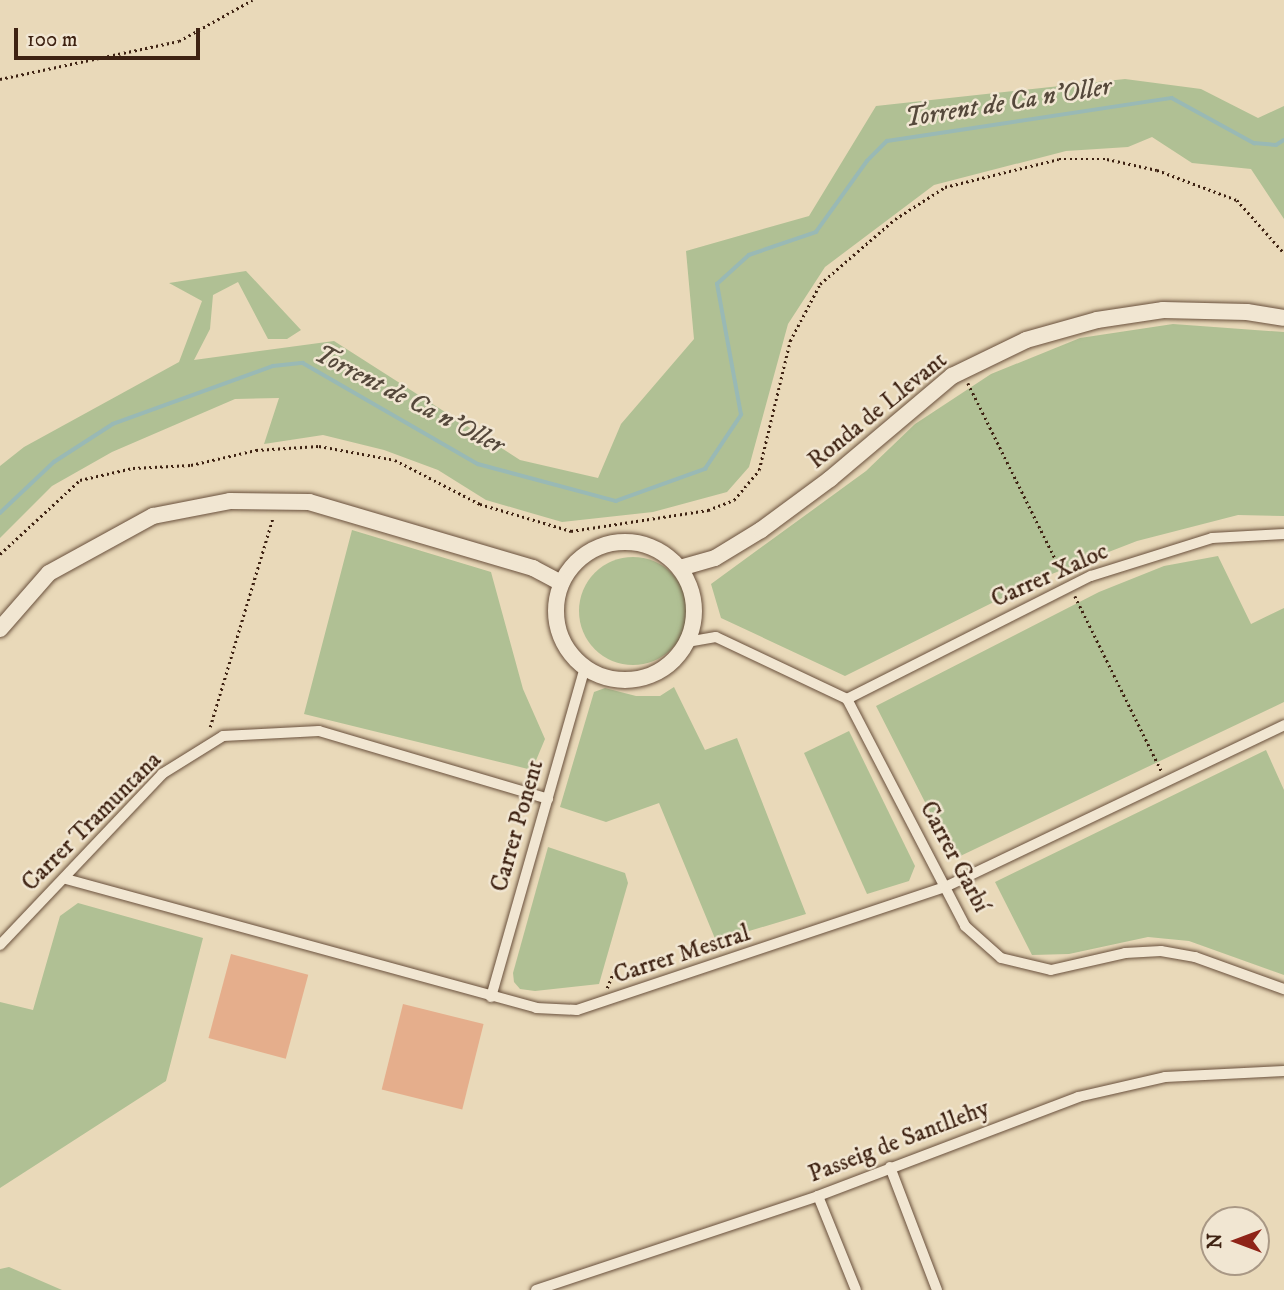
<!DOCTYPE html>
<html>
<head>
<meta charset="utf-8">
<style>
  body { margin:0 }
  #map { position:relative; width:1284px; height:1290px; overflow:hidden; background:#e9d9b9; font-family:"IM FELL DW Pica",serif }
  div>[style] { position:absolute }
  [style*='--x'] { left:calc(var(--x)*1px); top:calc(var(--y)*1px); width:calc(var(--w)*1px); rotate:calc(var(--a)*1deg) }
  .green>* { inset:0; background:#b0c094 }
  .round { border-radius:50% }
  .stream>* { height:3.5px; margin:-1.75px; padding:0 1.75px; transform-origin:1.75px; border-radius:1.75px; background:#99b9b5 }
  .building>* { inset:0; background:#e5ae8c; transform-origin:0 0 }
  .path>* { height:2.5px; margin-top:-1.25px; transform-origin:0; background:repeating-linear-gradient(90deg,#3e2212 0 2px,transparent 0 5.5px) }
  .roads { filter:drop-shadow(0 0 2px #69503c) drop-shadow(0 0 2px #69503c) }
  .minor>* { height:10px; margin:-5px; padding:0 5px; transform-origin:5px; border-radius:5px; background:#f1e6d2 }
  .secondary>* { height:16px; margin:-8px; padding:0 8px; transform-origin:8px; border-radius:8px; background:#f1e6d2 }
  .secondary>.ring { margin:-8px; padding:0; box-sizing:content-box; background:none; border:16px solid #f1e6d2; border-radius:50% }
  span { translate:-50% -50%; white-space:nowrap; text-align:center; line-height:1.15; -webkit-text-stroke:5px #f1e6d2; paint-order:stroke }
  .street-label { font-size:24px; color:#3e2212 }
  .water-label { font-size:26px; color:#55483b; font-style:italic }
  .north { position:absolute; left:1200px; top:1206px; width:70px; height:70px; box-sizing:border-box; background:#f1e6d2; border:2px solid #a99885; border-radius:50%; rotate:270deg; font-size:19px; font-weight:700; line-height:28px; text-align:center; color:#3e2212 }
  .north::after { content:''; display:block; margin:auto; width:24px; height:32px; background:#8f2418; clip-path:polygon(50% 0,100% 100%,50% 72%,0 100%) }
  .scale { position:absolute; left:14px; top:28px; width:186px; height:32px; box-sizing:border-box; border:4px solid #3e2212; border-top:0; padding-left:9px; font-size:21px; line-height:24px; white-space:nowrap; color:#3e2212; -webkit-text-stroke:5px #f1e6d2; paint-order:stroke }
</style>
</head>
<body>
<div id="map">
  <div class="green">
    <div style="clip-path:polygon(1125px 79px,1201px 89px,1258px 118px,1284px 106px,1284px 219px,1251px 169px,1192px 163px,1152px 137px,1128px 147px,1066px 151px,934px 185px,825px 267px,788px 324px,749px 467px,727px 492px,653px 512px,562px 522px,486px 500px,438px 470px,384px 450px,323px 435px,264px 444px,279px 398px,235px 399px,112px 452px,52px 486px,0 538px,0 466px,24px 447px,179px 362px,202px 301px,169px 283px,246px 271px,301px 330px,287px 339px,268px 339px,238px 282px,213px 295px,210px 329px,194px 360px,334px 341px,520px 460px,598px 478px,621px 424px,694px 339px,686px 251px,809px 216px,876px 106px)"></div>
    <div style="clip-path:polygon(1173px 324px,1284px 332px,1284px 516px,1238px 515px,1137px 541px,1044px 577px,845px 676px,721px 618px,711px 584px,866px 471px,915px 424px,991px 374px,1080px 338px)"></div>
    <div style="clip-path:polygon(352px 530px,491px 572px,523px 689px,545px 739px,532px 770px,304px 714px)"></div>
    <div style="clip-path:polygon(1218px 556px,1251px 624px,1284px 608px,1284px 702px,954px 859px,876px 706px,1099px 592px,1164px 566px)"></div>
    <div class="round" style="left:579px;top:557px;width:108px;height:108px"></div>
    <div style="clip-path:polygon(674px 687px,705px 750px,737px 738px,806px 914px,716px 941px,659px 803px,606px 822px,560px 807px,594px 692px,605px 688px,636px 696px,660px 696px)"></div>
    <div style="clip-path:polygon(849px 731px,915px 866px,909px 881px,867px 894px,804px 753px)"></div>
    <div style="clip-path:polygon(1266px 750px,1284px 790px,1284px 975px,1189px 941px,1148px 937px,1069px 954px,1032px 955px,995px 882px)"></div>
    <div style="clip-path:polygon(548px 847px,625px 873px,628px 883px,599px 984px,535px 991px,520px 989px,514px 982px,513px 973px)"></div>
    <div style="clip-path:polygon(78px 903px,203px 938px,166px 1081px,0 1188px,0 1002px,33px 1010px,60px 916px)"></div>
    <div style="clip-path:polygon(9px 1267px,62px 1290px,0 1290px,0 1269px)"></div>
  </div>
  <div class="stream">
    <div style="--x:0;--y:513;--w:74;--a:-43.4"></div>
    <div style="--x:54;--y:462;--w:70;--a:-32.8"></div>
    <div style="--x:113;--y:424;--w:170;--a:-19.9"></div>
    <div style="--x:273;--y:366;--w:30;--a:-6"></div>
    <div style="--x:303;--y:363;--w:202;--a:30"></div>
    <div style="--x:478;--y:464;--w:143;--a:15"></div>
    <div style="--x:616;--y:501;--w:95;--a:-19.8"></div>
    <div style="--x:705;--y:469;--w:65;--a:-56.3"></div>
    <div style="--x:741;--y:415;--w:133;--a:-100.4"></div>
    <div style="--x:717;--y:284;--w:43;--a:-42.2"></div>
    <div style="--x:749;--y:255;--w:71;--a:-18.9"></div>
    <div style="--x:816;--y:232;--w:87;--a:-54.3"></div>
    <div style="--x:867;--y:161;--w:28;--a:-45"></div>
    <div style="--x:887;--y:141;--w:288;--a:-8.6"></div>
    <div style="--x:1172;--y:98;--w:94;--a:28.8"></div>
    <div style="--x:1254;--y:143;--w:22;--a:5"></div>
    <div style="--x:1276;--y:145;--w:9;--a:-32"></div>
  </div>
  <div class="building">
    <div style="left:231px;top:954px;width:80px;height:87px;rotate:15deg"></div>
    <div style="left:403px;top:1004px;width:83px;height:88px;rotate:14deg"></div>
  </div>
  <div class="path">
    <div style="--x:0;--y:79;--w:183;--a:-12"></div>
    <div style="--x:179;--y:41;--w:84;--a:-29.3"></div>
    <div style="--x:968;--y:383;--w:218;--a:63.6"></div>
    <div style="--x:0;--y:554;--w:109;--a:-42.8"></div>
    <div style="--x:80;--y:480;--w:54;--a:-12.8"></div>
    <div style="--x:133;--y:468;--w:58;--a:-3"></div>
    <div style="--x:191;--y:465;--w:67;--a:-13"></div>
    <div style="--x:256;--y:450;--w:63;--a:-3.6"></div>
    <div style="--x:319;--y:446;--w:77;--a:10.4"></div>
    <div style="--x:395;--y:460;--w:96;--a:27.4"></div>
    <div style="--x:480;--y:504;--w:95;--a:16.5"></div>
    <div style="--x:571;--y:531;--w:139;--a:-8.7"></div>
    <div style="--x:708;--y:510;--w:28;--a:-21"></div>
    <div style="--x:734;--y:500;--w:39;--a:-50"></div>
    <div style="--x:759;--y:470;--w:133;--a:-76.5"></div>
    <div style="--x:790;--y:341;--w:64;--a:-62.2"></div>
    <div style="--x:820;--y:284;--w:99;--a:-40.9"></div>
    <div style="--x:895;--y:219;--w:59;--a:-32.6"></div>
    <div style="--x:945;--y:187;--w:117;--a:-13.8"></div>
    <div style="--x:1059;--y:159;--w:48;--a:0"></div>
    <div style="--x:1107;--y:159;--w:51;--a:12.4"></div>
    <div style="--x:1157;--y:170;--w:85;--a:20.6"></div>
    <div style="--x:1237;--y:200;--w:71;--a:48.4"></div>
    <div style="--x:1075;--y:596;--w:196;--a:63.7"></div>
    <div style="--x:210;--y:727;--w:219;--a:-73.3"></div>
    <div style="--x:607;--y:988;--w:27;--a:-68"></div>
  </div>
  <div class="roads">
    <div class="minor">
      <div style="--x:687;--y:642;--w:29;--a:-10"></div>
      <div style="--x:716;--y:637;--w:145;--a:25.3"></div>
      <div style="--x:847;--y:699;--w:256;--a:62.5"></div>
      <div style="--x:965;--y:926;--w:48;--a:41.6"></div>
      <div style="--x:1001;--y:958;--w:51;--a:13.5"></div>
      <div style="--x:1051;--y:970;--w:76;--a:-12.9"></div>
      <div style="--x:1125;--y:953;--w:36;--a:-3"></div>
      <div style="--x:1161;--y:951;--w:35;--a:10"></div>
      <div style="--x:1195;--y:957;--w:95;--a:19.8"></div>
      <div style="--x:847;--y:699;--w:273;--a:-26.8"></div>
      <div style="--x:1091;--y:576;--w:127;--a:-17.4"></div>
      <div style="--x:1212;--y:538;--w:72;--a:-3.2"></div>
      <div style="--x:66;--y:879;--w:487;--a:15.3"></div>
      <div style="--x:536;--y:1008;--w:41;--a:2.8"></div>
      <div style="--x:577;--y:1010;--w:388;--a:-18.5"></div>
      <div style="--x:945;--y:887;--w:376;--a:-25.5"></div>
      <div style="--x:0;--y:945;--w:236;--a:-46.5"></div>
      <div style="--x:162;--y:774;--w:72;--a:-31.9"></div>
      <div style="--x:223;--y:736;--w:96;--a:-3"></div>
      <div style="--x:319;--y:731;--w:239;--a:16.5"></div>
      <div style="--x:491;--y:997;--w:342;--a:-74.1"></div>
      <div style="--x:890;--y:1167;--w:132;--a:69.1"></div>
      <div style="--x:818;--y:1196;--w:101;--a:68"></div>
      <div style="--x:536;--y:1290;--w:297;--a:-18.4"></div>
      <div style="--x:818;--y:1196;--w:278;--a:-20.8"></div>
      <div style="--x:1078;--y:1097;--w:89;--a:-12.9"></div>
      <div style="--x:1165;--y:1077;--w:119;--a:-2.9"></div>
    </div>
    <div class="secondary">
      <div class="ring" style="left:556px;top:542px;width:122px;height:122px"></div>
      <div style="--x:680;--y:568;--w:36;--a:-16"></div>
      <div style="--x:715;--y:558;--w:54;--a:-31.3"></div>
      <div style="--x:761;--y:530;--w:86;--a:-36.5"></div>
      <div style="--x:830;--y:479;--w:160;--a:-40.2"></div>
      <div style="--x:952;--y:376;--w:82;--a:-25.9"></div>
      <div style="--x:1026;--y:340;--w:74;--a:-15.7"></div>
      <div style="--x:1097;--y:320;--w:67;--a:-8.6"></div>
      <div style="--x:1163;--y:310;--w:84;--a:1.4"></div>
      <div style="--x:1247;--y:312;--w:37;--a:9"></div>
      <div style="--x:0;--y:629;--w:74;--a:-48.8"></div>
      <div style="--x:49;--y:573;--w:119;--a:-28.7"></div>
      <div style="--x:153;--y:516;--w:78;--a:-11"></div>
      <div style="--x:230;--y:501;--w:79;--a:0.7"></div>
      <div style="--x:309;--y:502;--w:234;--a:16.4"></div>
      <div style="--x:533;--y:568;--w:32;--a:28"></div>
    </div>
  </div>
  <div class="street-label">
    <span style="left:878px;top:411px;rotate:-39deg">Ronda de Llevant</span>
    <span style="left:1050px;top:576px;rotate:-24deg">Carrer Xaloc</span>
    <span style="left:92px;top:822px;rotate:-45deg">Carrer Tramuntana</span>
    <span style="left:518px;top:826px;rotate:-74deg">Carrer Ponent</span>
    <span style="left:954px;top:857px;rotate:62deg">Carrer Garbí</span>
    <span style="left:682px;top:955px;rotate:-18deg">Carrer Mestral</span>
    <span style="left:899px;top:1142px;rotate:-21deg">Passeig de Santllehy</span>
  </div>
  <div class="water-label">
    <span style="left:1008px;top:103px;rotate:-9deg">Torrent de Ca n'Oller</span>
    <span style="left:409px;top:400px;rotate:27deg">Torrent de Ca n'Oller</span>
  </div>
  <div class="north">N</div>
  <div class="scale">100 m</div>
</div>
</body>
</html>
